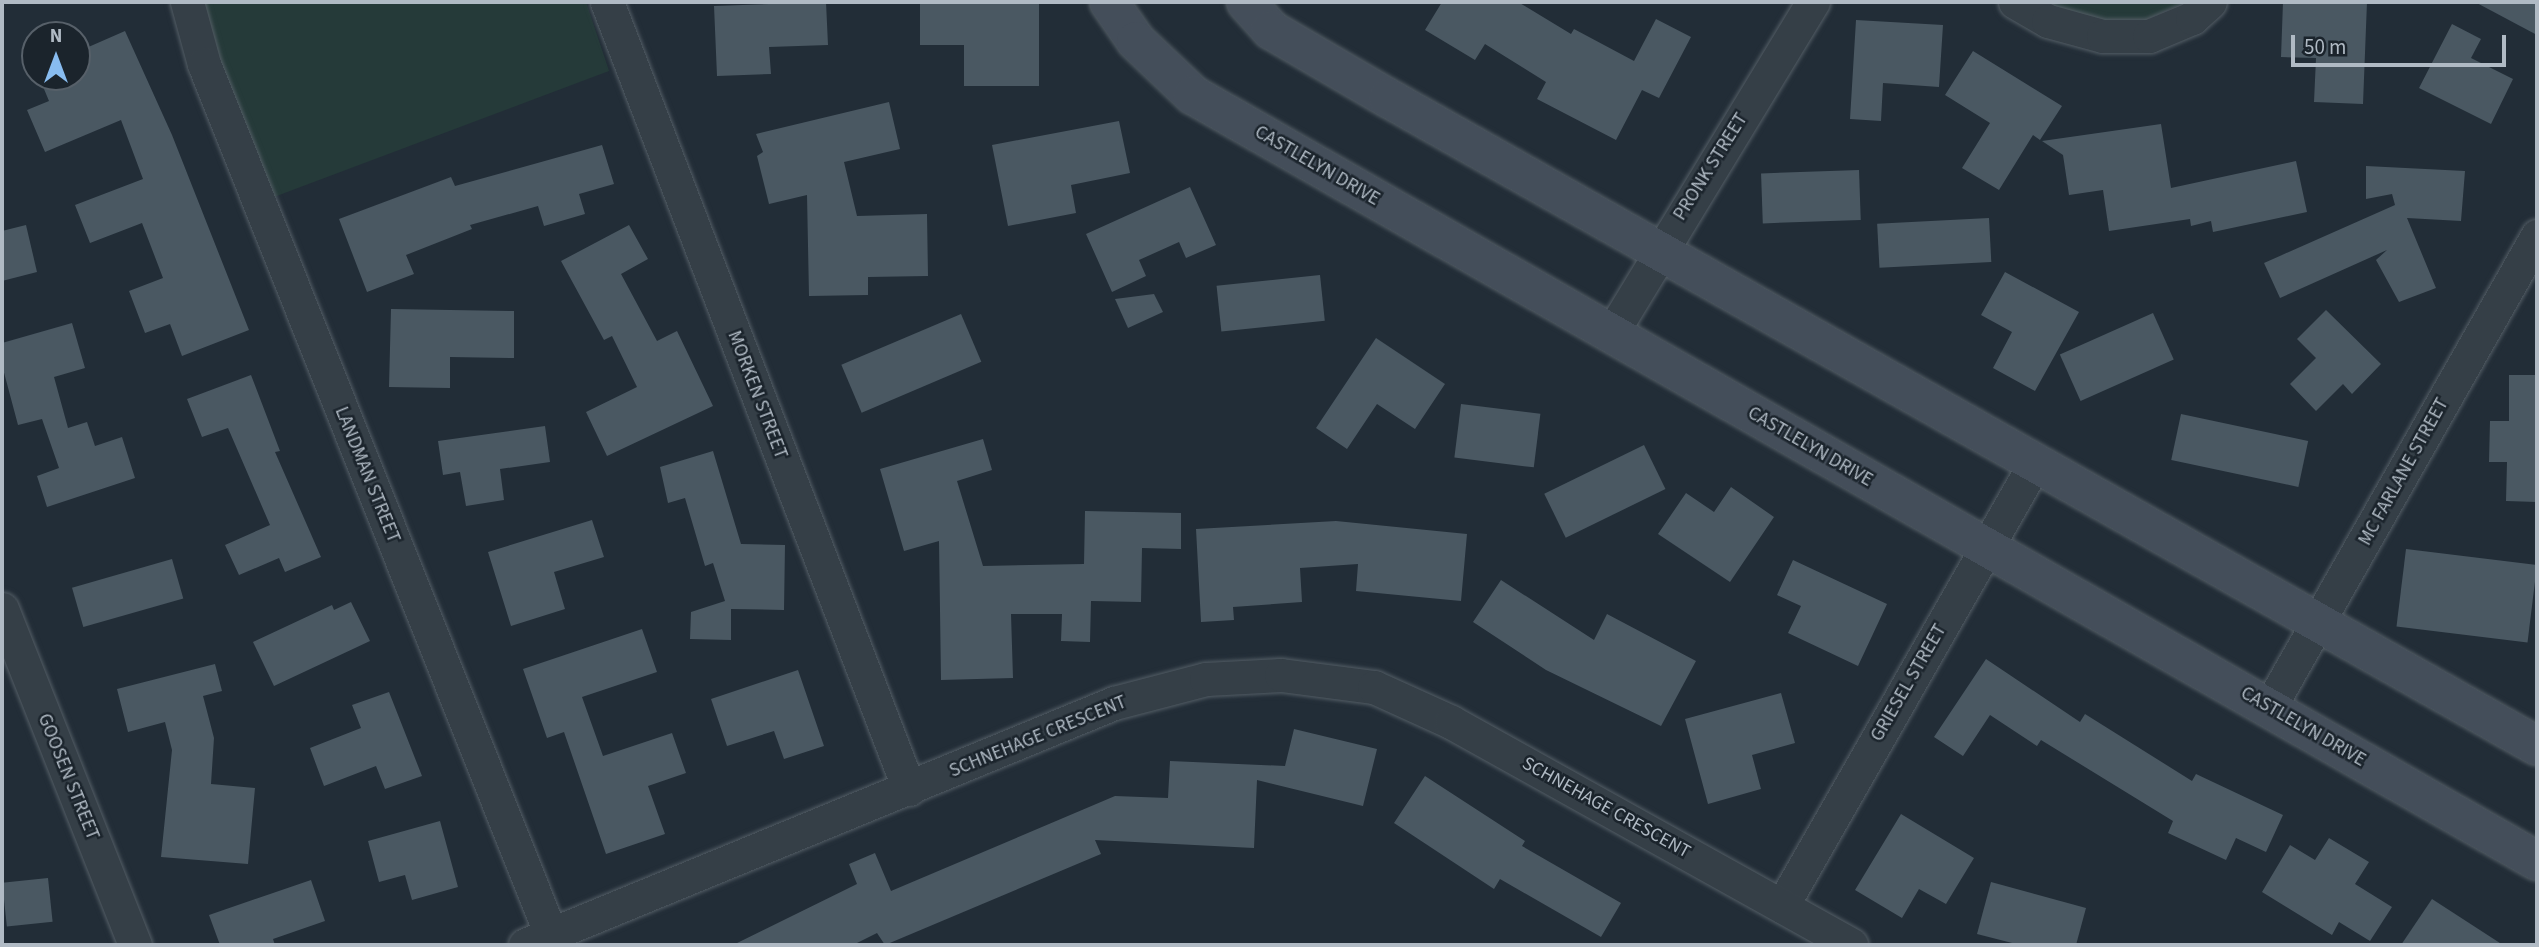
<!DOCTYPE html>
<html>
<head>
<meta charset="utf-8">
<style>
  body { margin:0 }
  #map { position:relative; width:2539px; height:947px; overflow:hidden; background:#222d37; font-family:"Source Sans 3",sans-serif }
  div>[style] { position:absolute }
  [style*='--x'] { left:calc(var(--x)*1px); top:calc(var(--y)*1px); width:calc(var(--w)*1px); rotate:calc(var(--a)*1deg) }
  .green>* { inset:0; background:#253a39 }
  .building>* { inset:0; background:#4a5862; transform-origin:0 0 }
  .roads { filter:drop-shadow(0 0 2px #535d65) drop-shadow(0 0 2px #535d65) }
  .street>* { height:33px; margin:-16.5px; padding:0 16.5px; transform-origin:16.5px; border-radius:16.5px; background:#353f47 }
  .secondary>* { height:38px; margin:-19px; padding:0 19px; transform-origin:19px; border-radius:19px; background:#444e5a }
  span { translate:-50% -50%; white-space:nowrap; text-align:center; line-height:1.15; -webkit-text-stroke:5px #1b242c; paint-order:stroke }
  .street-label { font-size:19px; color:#b0bac4 }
  .frame { position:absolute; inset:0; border:4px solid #b0bac4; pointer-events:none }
  .north { position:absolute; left:21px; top:21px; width:70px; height:70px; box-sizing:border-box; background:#1b242c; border:2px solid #576069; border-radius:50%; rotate:0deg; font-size:19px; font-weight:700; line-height:28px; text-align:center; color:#b0bac4 }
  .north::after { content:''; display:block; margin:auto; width:24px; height:32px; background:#88bcf0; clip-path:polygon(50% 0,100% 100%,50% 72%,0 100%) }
  .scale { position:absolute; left:2291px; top:35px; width:215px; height:32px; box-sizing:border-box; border:4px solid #b0bac4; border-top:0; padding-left:9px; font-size:21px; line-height:24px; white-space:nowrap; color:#b0bac4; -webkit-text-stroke:5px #1b242c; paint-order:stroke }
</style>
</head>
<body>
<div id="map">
  <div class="green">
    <div style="clip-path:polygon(202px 2px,586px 2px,609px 71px,274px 197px,217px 57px)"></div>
    <div style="clip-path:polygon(2044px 2px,2185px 2px,2146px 20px,2104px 21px)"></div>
  </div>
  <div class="building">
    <div style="clip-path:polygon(826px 2px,828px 45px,769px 47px,771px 74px,717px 76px,714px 6px)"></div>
    <div style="clip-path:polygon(920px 2px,1039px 2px,1039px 86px,964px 86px,964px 45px,920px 45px)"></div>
    <div style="clip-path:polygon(1442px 2px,1518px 2px,1571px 34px,1574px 29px,1634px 61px,1656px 19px,1691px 37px,1659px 98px,1642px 90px,1616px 140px,1537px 99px,1546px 82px,1485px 44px,1475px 60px,1425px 30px)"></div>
    <div style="clip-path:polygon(2283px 2px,2367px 2px,2363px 104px,2314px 102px,2316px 58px,2281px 57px)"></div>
    <div style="clip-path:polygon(2475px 2px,2537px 2px,2537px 35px)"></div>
    <div style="clip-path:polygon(1856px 20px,1943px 25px,1939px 87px,1883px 83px,1881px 121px,1850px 119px)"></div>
    <div style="clip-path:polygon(2452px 24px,2481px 39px,2471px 58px,2513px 79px,2491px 124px,2419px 88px)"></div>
    <div style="clip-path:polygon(125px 31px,172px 135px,249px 330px,182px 356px,170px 324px,145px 333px,129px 291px,163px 278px,142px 223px,90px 243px,75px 205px,143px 179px,121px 120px,45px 152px,27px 110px,49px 101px,39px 77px,77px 77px,77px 52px)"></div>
    <div style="clip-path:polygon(1973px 51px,2062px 106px,2040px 140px,2033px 135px,1999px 190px,1962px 168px,1990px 123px,1945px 95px)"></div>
    <div style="clip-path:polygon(889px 102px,900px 149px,844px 162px,857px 216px,927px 214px,928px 276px,868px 277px,868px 295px,809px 296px,807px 195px,769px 204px,757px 156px,763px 152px,756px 134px)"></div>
    <div style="clip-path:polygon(1119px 121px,1130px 173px,1071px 185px,1076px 213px,1008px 226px,992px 145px)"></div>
    <div style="clip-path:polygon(2161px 124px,2171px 188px,2296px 161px,2307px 212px,2213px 232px,2211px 221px,2191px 226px,2190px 219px,2109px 231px,2103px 190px,2069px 195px,2063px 155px,2042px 141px)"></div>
    <div style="clip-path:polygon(602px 145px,614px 184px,579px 194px,585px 214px,544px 226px,538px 206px,470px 225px,472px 229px,406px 255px,414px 274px,367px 292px,339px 219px,451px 177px,455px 186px)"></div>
    <div style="clip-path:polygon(2366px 166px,2465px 171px,2461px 221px,2407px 218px,2436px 288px,2399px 302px,2376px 260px,2387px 250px,2280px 298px,2264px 263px,2395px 205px,2392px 194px,2366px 199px)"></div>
    <div style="left:1859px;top:170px;width:50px;height:98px;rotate:88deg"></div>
    <div style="clip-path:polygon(1190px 187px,1216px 245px,1186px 258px,1179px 242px,1139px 260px,1146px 276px,1112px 292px,1086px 234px)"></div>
    <div style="left:1989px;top:218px;width:44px;height:112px;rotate:87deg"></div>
    <div style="clip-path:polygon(26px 225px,37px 272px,2px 281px,2px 231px)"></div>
    <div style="clip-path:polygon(629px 225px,648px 259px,621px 274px,657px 341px,677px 331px,713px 406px,607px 456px,586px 412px,637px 387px,612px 336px,604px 340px,561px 261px)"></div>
    <div style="clip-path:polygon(2005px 272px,2079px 312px,2035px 391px,1993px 368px,2012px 332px,1981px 315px)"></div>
    <div style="left:1320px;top:275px;width:46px;height:104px;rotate:84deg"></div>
    <div style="clip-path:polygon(1154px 294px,1163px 312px,1128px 328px,1115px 299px)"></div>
    <div style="clip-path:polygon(391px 309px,514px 311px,514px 358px,450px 357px,450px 388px,389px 387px)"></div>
    <div style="clip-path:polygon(2326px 310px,2381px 364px,2352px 394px,2343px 384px,2316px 411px,2290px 384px,2316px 358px,2297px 339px)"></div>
    <div style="left:2153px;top:313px;width:51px;height:102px;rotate:66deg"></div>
    <div style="left:961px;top:314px;width:52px;height:130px;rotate:67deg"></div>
    <div style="clip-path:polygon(72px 323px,85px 368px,54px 377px,68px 428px,87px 422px,95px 446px,122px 437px,135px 478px,47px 507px,37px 476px,59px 468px,42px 419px,18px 425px,2px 365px,2px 343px)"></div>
    <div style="clip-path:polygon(1376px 338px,1445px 384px,1415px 429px,1377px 404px,1347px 449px,1316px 428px)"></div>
    <div style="clip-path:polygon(251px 375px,280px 451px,275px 452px,321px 557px,285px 572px,279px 558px,239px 575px,225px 545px,270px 525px,228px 428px,202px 437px,187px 399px)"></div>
    <div style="clip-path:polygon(2509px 375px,2537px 375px,2537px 502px,2506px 501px,2507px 462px,2489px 462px,2490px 421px,2509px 421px)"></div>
    <div style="left:1461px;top:404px;width:80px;height:54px;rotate:7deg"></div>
    <div style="left:2181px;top:414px;width:130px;height:47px;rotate:12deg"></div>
    <div style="clip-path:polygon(545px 426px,550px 462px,500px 469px,504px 500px,466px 506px,460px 472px,443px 475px,438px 441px)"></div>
    <div style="clip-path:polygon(983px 439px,992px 470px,957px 481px,983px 566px,1084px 564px,1085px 511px,1181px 513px,1181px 549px,1142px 548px,1141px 602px,1091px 601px,1090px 642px,1061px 641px,1062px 614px,1011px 614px,1013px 678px,941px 680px,939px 541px,904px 551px,880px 469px)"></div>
    <div style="left:1644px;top:445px;width:49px;height:111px;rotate:64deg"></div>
    <div style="clip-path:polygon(713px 451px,741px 544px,785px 545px,784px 610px,731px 609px,731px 640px,690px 639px,691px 612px,725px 601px,713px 563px,705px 566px,685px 498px,668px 503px,660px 467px)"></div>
    <div style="clip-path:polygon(1731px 487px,1774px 517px,1730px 582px,1658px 534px,1686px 493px,1714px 512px)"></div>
    <div style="clip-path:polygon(592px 520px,604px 557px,554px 572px,565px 609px,511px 626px,488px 552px)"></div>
    <div style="clip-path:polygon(1336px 521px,1467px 534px,1461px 601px,1356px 591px,1358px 564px,1300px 568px,1302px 602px,1233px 607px,1234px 620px,1201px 622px,1196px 529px)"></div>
    <div style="left:2406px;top:549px;width:132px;height:78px;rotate:7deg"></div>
    <div style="left:172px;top:559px;width:41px;height:104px;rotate:74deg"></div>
    <div style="clip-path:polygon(1793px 560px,1887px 604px,1858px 666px,1788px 633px,1801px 606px,1777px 595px)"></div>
    <div style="clip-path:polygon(1501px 580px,1594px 640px,1607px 614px,1696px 661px,1661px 726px,1546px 670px,1473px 622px)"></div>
    <div style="clip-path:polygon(351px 602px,370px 641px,274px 686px,253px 642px,332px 605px,334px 610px)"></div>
    <div style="clip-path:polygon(642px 629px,657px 672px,582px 697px,603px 756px,672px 733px,686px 773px,648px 786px,665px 834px,606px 854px,564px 732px,547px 738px,523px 669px)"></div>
    <div style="clip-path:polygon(1986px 659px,2080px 722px,2085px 714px,2192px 781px,2196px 774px,2283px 815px,2266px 852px,2236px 838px,2226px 860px,2168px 833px,2173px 821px,2041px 740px,2037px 746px,1990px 715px,1963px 756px,1934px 737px)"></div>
    <div style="clip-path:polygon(215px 664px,222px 691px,203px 696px,214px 738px,211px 784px,255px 788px,248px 864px,161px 857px,172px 750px,165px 722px,128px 732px,117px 689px)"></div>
    <div style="clip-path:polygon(798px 670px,824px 746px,784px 759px,774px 731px,727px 746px,711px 699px)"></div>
    <div style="clip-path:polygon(389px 692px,422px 776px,385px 789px,376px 766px,324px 786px,310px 748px,361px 728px,352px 705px)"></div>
    <div style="clip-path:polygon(1781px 693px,1795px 743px,1752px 755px,1761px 789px,1708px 804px,1685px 719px)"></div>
    <div style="clip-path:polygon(1294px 729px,1377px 749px,1363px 806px,1257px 780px,1254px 848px,1095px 840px,1101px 854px,885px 945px,877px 933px,853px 945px,733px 945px,857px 884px,849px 864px,875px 853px,891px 891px,1115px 796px,1168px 798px,1170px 761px,1285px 766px)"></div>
    <div style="clip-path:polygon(1425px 776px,1525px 841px,1522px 846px,1621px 903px,1601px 937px,1500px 879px,1494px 889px,1394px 823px)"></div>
    <div style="clip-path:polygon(1901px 814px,1974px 858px,1946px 904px,1919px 889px,1902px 918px,1855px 890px)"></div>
    <div style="clip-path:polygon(440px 821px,458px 887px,412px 900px,405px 875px,379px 882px,368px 841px)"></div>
    <div style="clip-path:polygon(2329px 838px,2369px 862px,2355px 884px,2392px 907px,2370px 941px,2339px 922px,2332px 935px,2262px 892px,2290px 845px,2315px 860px)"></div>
    <div style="left:48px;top:878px;width:44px;height:46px;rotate:84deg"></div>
    <div style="clip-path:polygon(311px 880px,325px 921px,273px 939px,275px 945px,220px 945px,209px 915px)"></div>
    <div style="clip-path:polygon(1991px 882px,2086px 908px,2076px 945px,2020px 945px,1977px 934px)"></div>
    <div style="clip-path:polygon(2432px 899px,2503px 945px,2401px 945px)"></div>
  </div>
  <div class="roads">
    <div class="street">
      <div style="--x:187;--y:2;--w:64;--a:74.7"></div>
      <div style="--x:204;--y:64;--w:948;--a:68.28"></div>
      <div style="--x:607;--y:2;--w:843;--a:69.01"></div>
      <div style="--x:2015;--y:2;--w:38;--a:30"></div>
      <div style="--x:2048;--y:21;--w:57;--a:15.3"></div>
      <div style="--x:2103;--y:36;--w:46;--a:0"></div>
      <div style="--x:2149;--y:36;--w:47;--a:-22.7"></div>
      <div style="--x:2192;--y:18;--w:24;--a:-42"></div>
      <div style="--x:1611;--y:334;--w:389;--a:-58.7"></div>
      <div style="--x:2;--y:609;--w:361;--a:68.4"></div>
      <div style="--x:2269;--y:708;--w:543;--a:-60.41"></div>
      <div style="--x:1782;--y:906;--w:512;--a:-60.28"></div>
      <div style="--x:525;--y:945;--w:637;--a:-22.34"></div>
      <div style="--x:1114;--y:703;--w:95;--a:-14.6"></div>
      <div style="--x:1206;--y:679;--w:75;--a:-3.1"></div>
      <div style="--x:1281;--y:675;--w:94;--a:7.4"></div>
      <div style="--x:1374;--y:687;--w:85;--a:24.4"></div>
      <div style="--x:1451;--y:722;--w:458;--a:29.1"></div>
    </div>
    <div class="secondary">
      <div style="--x:1109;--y:2;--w:47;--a:55.3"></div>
      <div style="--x:1136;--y:41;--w:79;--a:43.5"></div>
      <div style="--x:1193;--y:95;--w:1547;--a:29.68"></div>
      <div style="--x:1246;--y:2;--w:38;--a:48"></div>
      <div style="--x:1271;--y:30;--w:135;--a:30.2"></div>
      <div style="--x:1388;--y:98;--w:1319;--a:29.42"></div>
    </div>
  </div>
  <div class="street-label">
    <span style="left:1317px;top:166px;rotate:30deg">CASTLELYN DRIVE</span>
    <span style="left:1711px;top:167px;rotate:-58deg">PRONK STREET</span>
    <span style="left:757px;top:395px;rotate:69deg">MORKEN STREET</span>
    <span style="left:1810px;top:447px;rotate:30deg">CASTLELYN DRIVE</span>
    <span style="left:2404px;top:472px;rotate:-61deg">MC FARLANE STREET</span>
    <span style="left:367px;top:475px;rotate:68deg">LANDMAN STREET</span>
    <span style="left:1909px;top:683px;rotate:-60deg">GRIESEL STREET</span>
    <span style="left:2303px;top:727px;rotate:30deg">CASTLELYN DRIVE</span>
    <span style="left:1038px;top:737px;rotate:-22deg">SCHNEHAGE CRESCENT</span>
    <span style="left:68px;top:777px;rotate:68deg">GOOSEN STREET</span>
    <span style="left:1606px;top:808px;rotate:29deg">SCHNEHAGE CRESCENT</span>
  </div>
  <div class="frame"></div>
  <div class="north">N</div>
  <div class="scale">50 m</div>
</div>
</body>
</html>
